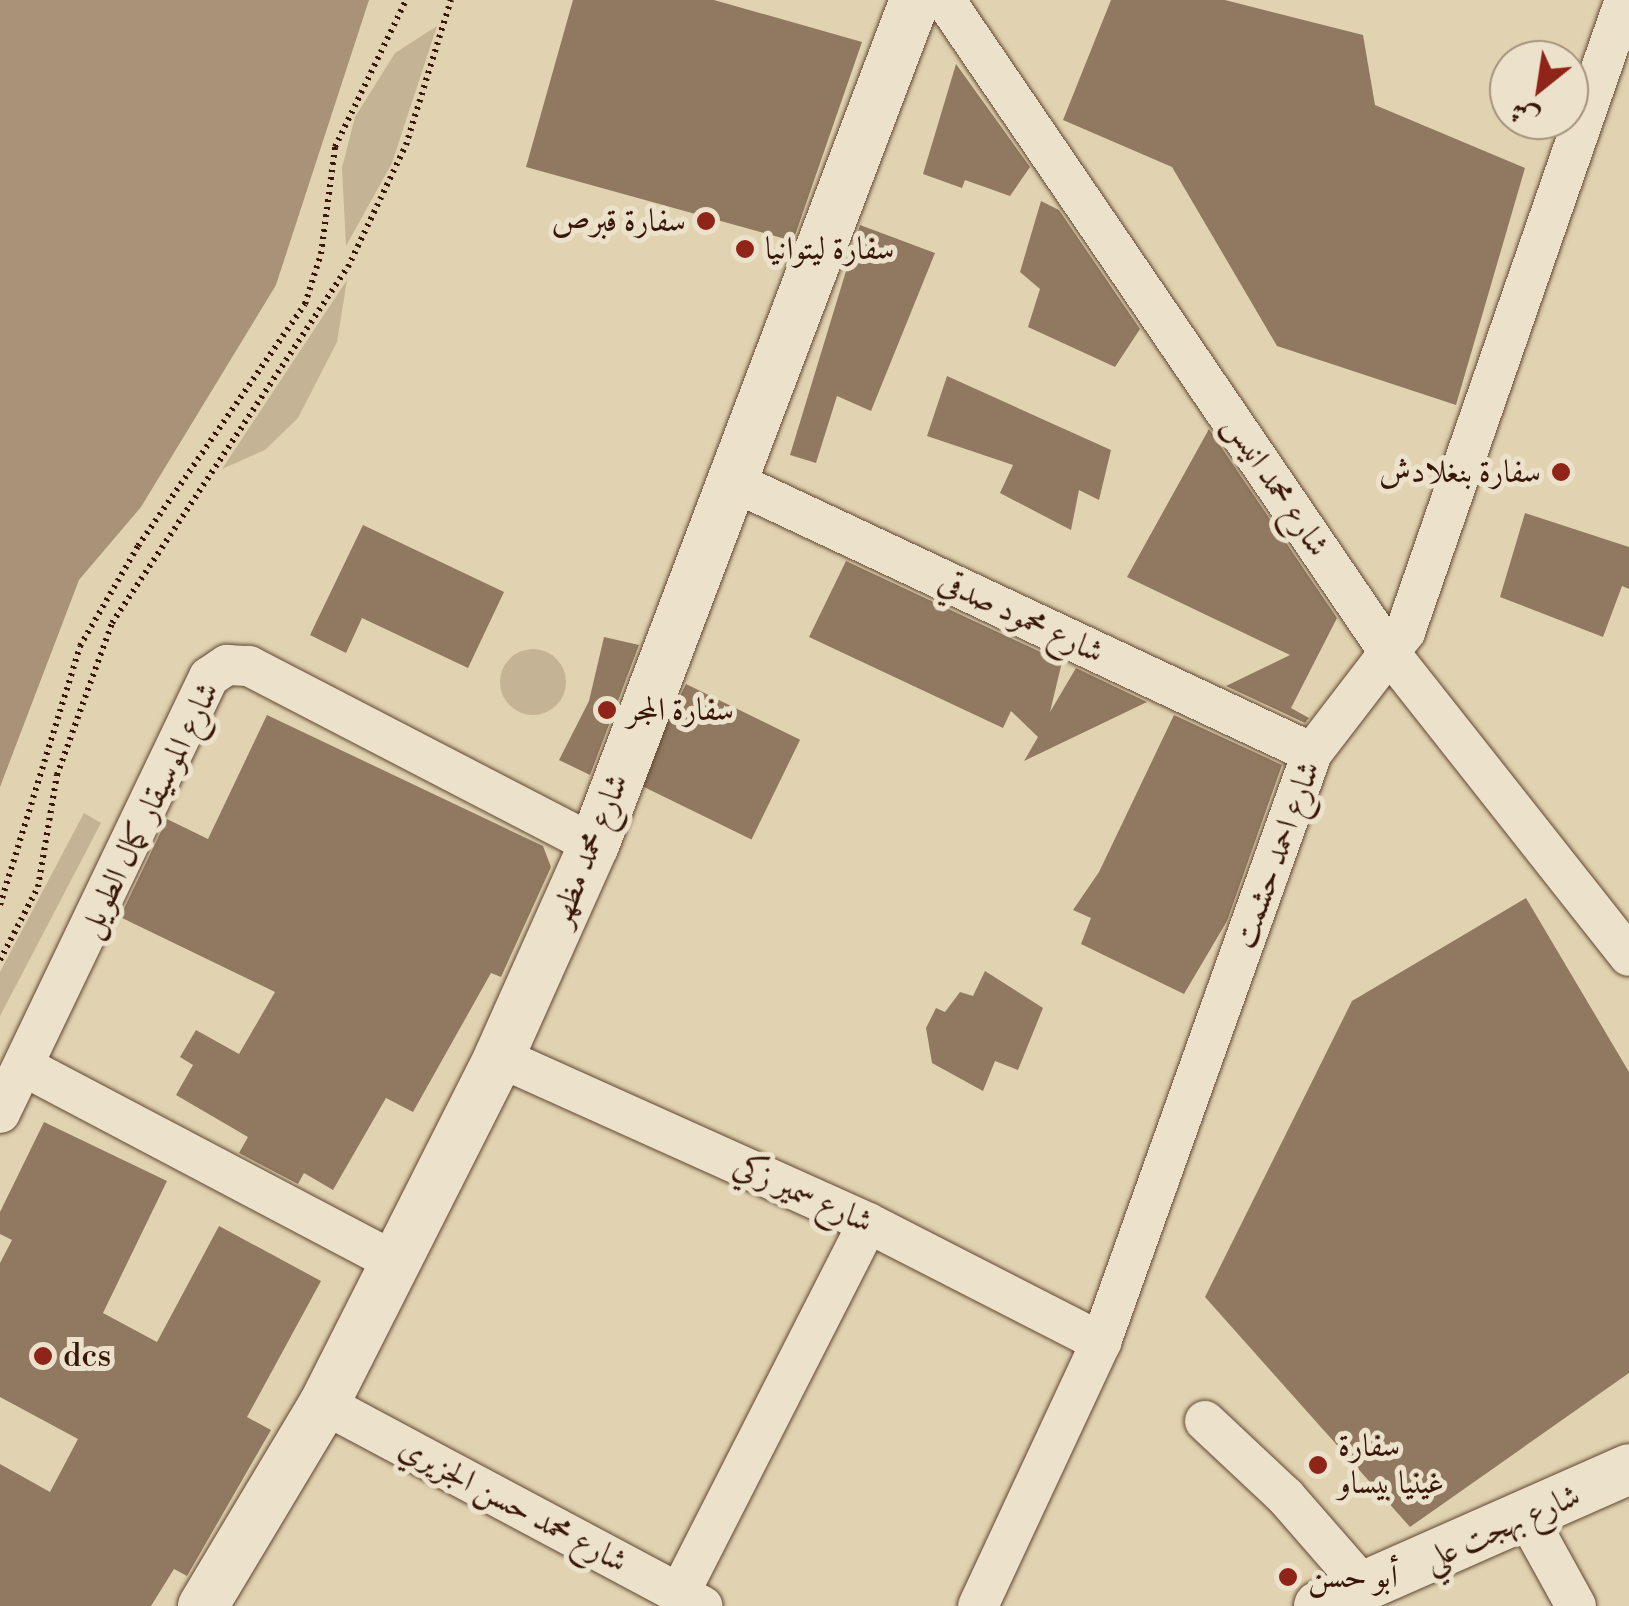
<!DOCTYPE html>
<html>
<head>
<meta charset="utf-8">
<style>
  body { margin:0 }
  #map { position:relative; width:1629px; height:1606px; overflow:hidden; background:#e1d3b1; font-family:"Libre Bodoni",Amiri,serif }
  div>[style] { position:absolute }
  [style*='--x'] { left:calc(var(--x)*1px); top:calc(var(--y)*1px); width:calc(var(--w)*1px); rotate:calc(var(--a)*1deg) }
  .green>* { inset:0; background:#c4b394 }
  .round { border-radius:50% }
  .water>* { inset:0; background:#a89378 }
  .building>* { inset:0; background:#907960; transform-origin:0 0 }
  .path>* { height:6px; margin-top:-3px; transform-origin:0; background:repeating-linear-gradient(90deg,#381708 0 2.5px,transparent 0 7.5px) }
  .roads { filter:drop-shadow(0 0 2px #624632) drop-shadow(0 0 2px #624632) }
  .minor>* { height:40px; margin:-20px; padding:0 20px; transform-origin:20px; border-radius:20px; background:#ece2cc }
  .tertiary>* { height:50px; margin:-25px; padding:0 25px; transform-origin:25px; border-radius:25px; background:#ece2cc }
  .dots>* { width:28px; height:28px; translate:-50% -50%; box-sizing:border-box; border:5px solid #ece2cc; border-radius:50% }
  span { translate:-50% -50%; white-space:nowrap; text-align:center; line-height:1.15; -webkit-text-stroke:10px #ece2cc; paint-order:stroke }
  .poi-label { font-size:32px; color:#381708 }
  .right { translate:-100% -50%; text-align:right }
  .left { translate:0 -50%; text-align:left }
  .street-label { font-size:32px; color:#381708 }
  .north { position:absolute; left:1489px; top:40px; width:100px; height:100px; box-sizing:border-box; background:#ece2cc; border:2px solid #a4917e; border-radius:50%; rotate:210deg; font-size:28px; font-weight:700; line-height:40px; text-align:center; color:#381708 }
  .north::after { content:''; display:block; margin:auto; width:35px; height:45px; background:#8f2418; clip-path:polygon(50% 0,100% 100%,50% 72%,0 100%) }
</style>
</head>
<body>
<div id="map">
  <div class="green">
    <div style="clip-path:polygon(437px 26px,392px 163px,346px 246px,342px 168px,355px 117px,395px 53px)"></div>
    <div style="clip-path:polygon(347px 280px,337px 342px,298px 418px,265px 450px,222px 469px)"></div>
    <div class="round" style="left:500px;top:649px;width:66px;height:66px"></div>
    <div style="clip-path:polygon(84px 813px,101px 823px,0 1016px,0 972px)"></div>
  </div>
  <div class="water">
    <div style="clip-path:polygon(0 0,369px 0,276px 285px,141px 507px,79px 580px,0 787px)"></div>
  </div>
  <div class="building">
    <div style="clip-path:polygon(573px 0,714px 0,862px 42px,793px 241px,526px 167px)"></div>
    <div style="clip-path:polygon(1111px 0,1225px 0,1363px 35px,1375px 105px,1525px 168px,1456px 405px,1277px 346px,1172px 167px,1063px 120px)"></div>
    <div style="clip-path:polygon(956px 64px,1030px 167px,1010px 196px,965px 180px,962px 188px,923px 174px)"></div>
    <div style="clip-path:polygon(1041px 201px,1059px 210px,1140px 329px,1115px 367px,1028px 327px,1040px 289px,1020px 272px)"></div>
    <div style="clip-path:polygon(860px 225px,935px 253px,871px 411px,837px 396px,816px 463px,790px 455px)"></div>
    <div style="clip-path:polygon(947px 376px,1111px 450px,1099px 500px,1079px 490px,1071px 530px,1000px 493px,1013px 465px,927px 436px)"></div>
    <div style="clip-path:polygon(1209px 429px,1337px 618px,1291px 708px,1309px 718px,1305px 723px,1226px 686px,1290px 655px,1127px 577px)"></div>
    <div style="clip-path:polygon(1525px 513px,1629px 547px,1629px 589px,1622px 586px,1603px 637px,1500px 597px)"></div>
    <div style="clip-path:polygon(363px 525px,504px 592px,468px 668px,362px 618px,346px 653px,310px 635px)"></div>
    <div style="clip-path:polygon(846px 561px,1062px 662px,1050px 712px,1076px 668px,1147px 702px,1024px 761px,1038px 737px,1011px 711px,1003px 728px,809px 637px)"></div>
    <div style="clip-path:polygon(604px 637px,639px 645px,590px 775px,559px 760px,589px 701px)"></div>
    <div style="left:686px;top:684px;width:127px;height:111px;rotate:26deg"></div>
    <div style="clip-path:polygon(267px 715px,543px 846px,551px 867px,501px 977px,491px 973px,413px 1112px,386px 1098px,333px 1190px,304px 1173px,298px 1184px,239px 1153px,248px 1137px,176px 1095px,193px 1065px,180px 1057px,196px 1030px,239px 1054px,275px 992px,120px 917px,167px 819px,208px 839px)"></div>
    <div style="clip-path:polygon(1174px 715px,1282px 765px,1227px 921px,1184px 994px,1081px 944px,1091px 918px,1073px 910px,1099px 872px)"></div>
    <div style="clip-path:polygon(1526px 898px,1629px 1072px,1629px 1373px,1410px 1527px,1205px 1297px,1352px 1001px)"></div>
    <div style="clip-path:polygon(985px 971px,1043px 1008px,1018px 1070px,995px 1061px,983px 1091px,932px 1063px,926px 1028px,936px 1008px,945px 1012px,960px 992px,973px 996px)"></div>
    <div style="clip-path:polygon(44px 1122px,167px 1181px,103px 1313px,157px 1342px,219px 1226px,321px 1281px,247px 1417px,271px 1430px,187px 1576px,174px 1569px,151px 1606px,0 1606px,0 1464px,50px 1492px,78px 1439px,0 1397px,0 1263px,12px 1240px,0 1234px,0 1212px)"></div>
  </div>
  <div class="path">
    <div style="--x:0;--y:905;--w:271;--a:-72.8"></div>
    <div style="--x:80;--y:646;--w:116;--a:-59.9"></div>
    <div style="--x:138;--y:546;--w:294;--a:-55.4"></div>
    <div style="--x:305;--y:304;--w:52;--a:-72.3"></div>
    <div style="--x:321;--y:254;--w:108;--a:-82.5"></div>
    <div style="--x:335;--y:147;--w:163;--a:-64.2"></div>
    <div style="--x:0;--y:960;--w:82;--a:-62.5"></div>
    <div style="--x:38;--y:887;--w:114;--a:-80.4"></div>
    <div style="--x:57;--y:775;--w:162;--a:-70.1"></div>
    <div style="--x:112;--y:623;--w:427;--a:-56.5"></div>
    <div style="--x:348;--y:267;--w:135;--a:-64.6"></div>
    <div style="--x:406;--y:145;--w:152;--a:-72.8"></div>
  </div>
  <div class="roads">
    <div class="minor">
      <div style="--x:945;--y:0;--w:789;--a:55.75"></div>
      <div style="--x:1389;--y:652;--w:387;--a:51.7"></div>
      <div style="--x:730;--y:480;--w:643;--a:25.13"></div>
      <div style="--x:499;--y:1057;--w:405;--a:24.2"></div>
      <div style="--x:868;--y:1223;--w:262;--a:27.1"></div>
      <div style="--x:25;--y:1067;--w:418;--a:27.8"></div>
      <div style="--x:0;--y:1113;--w:484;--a:-64.4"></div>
      <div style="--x:209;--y:677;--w:22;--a:-34"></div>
      <div style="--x:227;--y:665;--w:22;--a:3"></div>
      <div style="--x:249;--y:666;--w:389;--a:27.4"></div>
      <div style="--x:324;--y:1404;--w:429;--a:28.1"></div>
      <div style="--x:1205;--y:1421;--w:110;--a:43.2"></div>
      <div style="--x:1285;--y:1496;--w:123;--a:48.9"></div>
      <div style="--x:1528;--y:1519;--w:99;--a:61.1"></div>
      <div style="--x:679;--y:1594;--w:416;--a:-63"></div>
      <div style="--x:978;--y:1606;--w:291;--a:-65"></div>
      <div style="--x:1101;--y:1342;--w:626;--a:-70.29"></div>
      <div style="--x:1312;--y:753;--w:153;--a:-52.5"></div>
      <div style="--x:1405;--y:632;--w:669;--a:-70.81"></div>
    </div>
    <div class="tertiary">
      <div style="--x:203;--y:1606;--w:235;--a:-59.1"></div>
      <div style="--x:324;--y:1404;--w:389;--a:-63.2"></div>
      <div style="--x:499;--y:1057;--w:232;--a:-65.9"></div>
      <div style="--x:594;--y:845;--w:904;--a:-69.2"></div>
      <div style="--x:1319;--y:1606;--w:339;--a:-23.8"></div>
    </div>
  </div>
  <div class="dots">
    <div style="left:706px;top:221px;background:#8f2418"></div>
    <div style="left:745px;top:249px;background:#8f2418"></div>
    <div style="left:1561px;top:472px;background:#8f2418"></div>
    <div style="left:607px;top:710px;background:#8f2418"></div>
    <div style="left:43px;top:1356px;background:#8f2418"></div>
    <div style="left:1318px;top:1465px;background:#8f2418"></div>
    <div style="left:1288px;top:1577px;background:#8f2418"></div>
  </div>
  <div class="poi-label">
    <span class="right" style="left:686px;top:221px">سفارة قبرص</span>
    <span class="left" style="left:765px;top:249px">سفارة ليتوانيا</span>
    <span class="right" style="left:1541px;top:472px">سفارة بنغلادش</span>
    <span class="left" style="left:627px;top:710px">سفارة المجر</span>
    <span class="left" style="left:63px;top:1356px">dcs</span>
    <span class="left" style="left:1338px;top:1465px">سفارة<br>غينيا بيساو</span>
    <span class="left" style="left:1308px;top:1577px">أبو حسن</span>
  </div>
  <div class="street-label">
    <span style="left:1276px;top:486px;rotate:56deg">شارع محمد انيس</span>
    <span style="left:1021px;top:617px;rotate:25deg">شارع محمود صدقي</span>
    <span style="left:149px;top:810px;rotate:-64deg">شارع الموسيقار كمال الطويل</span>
    <span style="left:589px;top:850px;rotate:-68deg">شارع محمد مظهر</span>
    <span style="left:1277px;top:855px;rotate:-70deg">شارع احمد حشمت</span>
    <span style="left:803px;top:1194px;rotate:24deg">شارع سمير زكي</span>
    <span style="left:513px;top:1505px;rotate:28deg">شارع محمد حسن الجزيري</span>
    <span style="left:1502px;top:1528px;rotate:-24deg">شارع بهجت علي</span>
  </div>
  <div class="north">ش</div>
</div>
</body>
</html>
